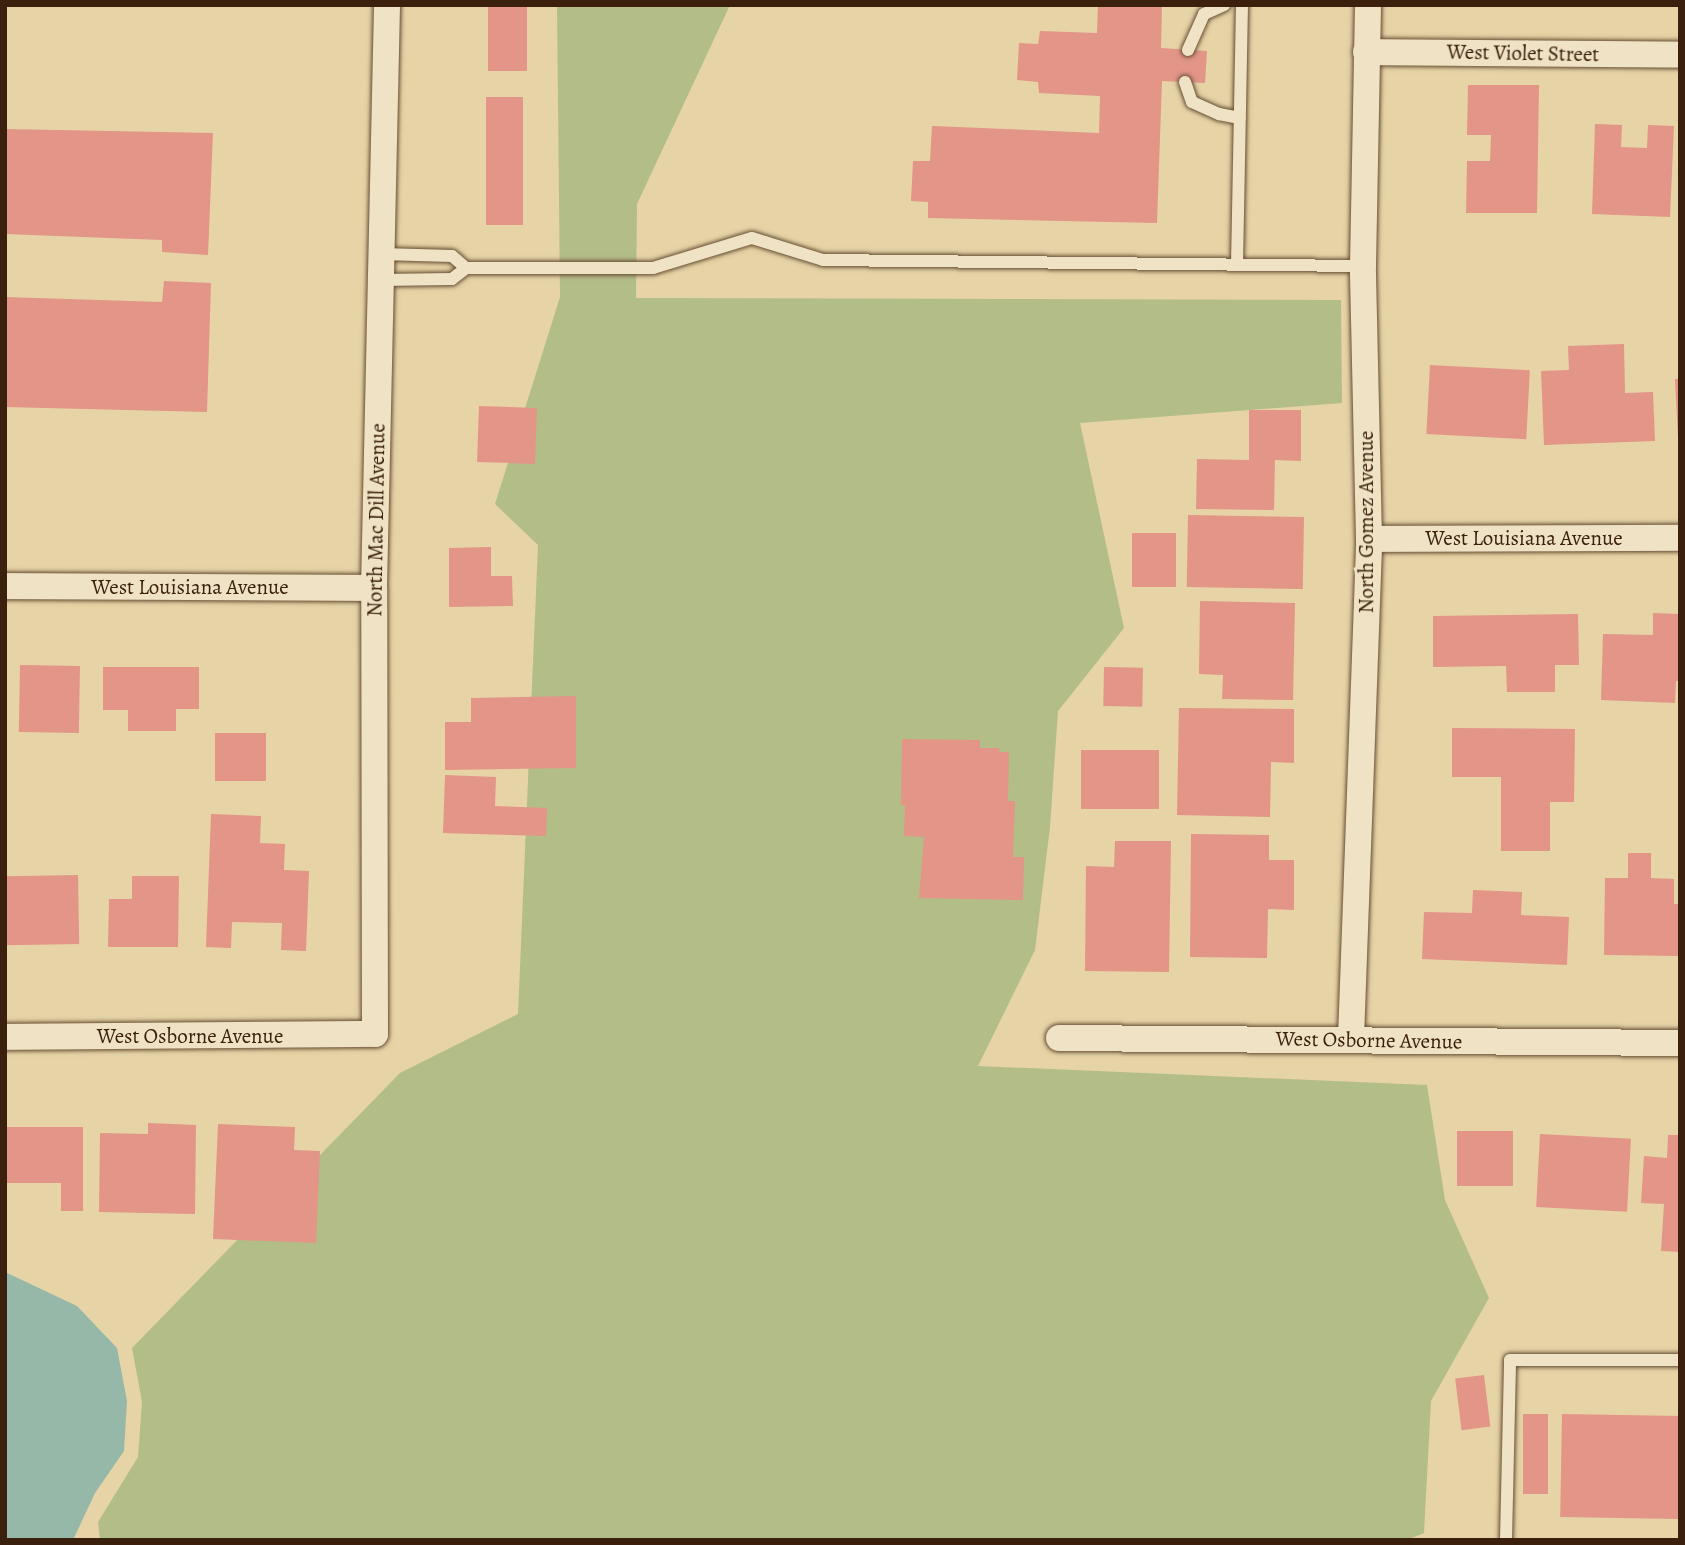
<!DOCTYPE html>
<html>
<head>
<meta charset="utf-8">
<style>
  body { margin:0 }
  #map { position:relative; width:1685px; height:1545px; overflow:hidden; background:#e6d3a6; font-family:Alegreya,serif }
  div>[style] { position:absolute }
  [style*='--x'] { left:calc(var(--x)*1px); top:calc(var(--y)*1px); width:calc(var(--w)*1px); rotate:calc(var(--a)*1deg) }
  .green>* { inset:0; background:#b3bd88 }
  .water>* { inset:0; background:#96b8a8 }
  .building>* { inset:0; background:#e39587; transform-origin:0 0 }
  .roads { filter:drop-shadow(0 0 2px #664e33) drop-shadow(0 0 2px #664e33) }
  .service>* { height:12px; margin:-6px; padding:0 6px; transform-origin:6px; border-radius:6px; background:#efe2c5 }
  .minor>* { height:26px; margin:-13px; padding:0 13px; transform-origin:13px; border-radius:13px; background:#efe2c5 }
  span { translate:-50% -50%; white-space:nowrap; text-align:center; line-height:1.15; -webkit-text-stroke:6px #efe2c5; paint-order:stroke }
  .street-label { font-size:21px; color:#3b210d }
  .frame { position:absolute; inset:0; border:7px solid #3b210d; pointer-events:none }
</style>
</head>
<body>
<div id="map">
  <div class="green">
    <div style="clip-path:polygon(557px 5px,730px 5px,637px 204px,636px 298px,1341px 300px,1342px 403px,1080px 423px,1124px 628px,1058px 711px,1050px 827px,1035px 950px,978px 1066px,1427px 1085px,1445px 1200px,1489px 1298px,1431px 1401px,1424px 1533px,1407px 1540px,100px 1540px,98px 1522px,138px 1457px,142px 1402px,132px 1348px,400px 1073px,518px 1014px,538px 545px,495px 504px,560px 297px)"></div>
  </div>
  <div class="water">
    <div style="clip-path:polygon(5px 1272px,77px 1306px,117px 1348px,127px 1401px,124px 1451px,95px 1493px,73px 1540px,5px 1540px)"></div>
  </div>
  <div class="building">
    <div style="left:488px;top:5px;width:39px;height:66px"></div>
    <div style="clip-path:polygon(1098px 5px,1162px 5px,1161px 48px,1207px 51px,1205px 83px,1162px 81px,1157px 223px,928px 218px,928px 202px,911px 201px,913px 161px,930px 161px,932px 126px,1099px 133px,1100px 96px,1039px 93px,1038px 82px,1017px 80px,1019px 43px,1038px 44px,1040px 31px,1097px 33px)"></div>
    <div style="clip-path:polygon(1468px 85px,1539px 85px,1537px 213px,1466px 213px,1467px 161px,1490px 161px,1491px 135px,1467px 135px)"></div>
    <div style="left:486px;top:97px;width:37px;height:128px"></div>
    <div style="clip-path:polygon(1595px 124px,1622px 125px,1621px 147px,1647px 148px,1648px 125px,1674px 126px,1670px 217px,1592px 214px)"></div>
    <div style="clip-path:polygon(5px 129px,213px 133px,208px 255px,162px 252px,162px 240px,5px 234px)"></div>
    <div style="clip-path:polygon(164px 281px,211px 283px,207px 412px,5px 407px,5px 297px,162px 302px)"></div>
    <div style="clip-path:polygon(1624px 344px,1625px 393px,1653px 392px,1655px 441px,1544px 445px,1541px 371px,1569px 370px,1568px 346px)"></div>
    <div style="left:1430px;top:365px;width:100px;height:69px;rotate:3deg"></div>
    <div style="clip-path:polygon(1675px 379px,1680px 379px,1680px 438px,1678px 438px)"></div>
    <div style="left:479px;top:406px;width:58px;height:56px;rotate:2deg"></div>
    <div style="clip-path:polygon(1249px 410px,1301px 410px,1301px 461px,1275px 460px,1274px 510px,1196px 509px,1197px 459px,1249px 460px)"></div>
    <div style="left:1188px;top:515px;width:116px;height:72px;rotate:1deg"></div>
    <div style="left:1132px;top:533px;width:44px;height:54px"></div>
    <div style="clip-path:polygon(491px 547px,491px 576px,512px 576px,513px 606px,449px 607px,449px 548px)"></div>
    <div style="clip-path:polygon(1200px 601px,1295px 603px,1293px 700px,1222px 699px,1223px 675px,1199px 674px)"></div>
    <div style="clip-path:polygon(1653px 613px,1680px 614px,1680px 681px,1676px 681px,1675px 703px,1601px 700px,1603px 634px,1653px 635px)"></div>
    <div style="clip-path:polygon(1578px 614px,1579px 665px,1555px 665px,1555px 692px,1507px 692px,1506px 666px,1433px 667px,1433px 616px)"></div>
    <div style="left:20px;top:665px;width:60px;height:67px;rotate:1deg"></div>
    <div style="clip-path:polygon(103px 667px,199px 667px,199px 709px,176px 709px,176px 731px,128px 731px,128px 710px,103px 710px)"></div>
    <div style="left:1104px;top:667px;width:39px;height:39px;rotate:1deg"></div>
    <div style="clip-path:polygon(576px 696px,576px 768px,445px 770px,445px 722px,471px 722px,471px 698px)"></div>
    <div style="clip-path:polygon(1179px 708px,1294px 709px,1294px 763px,1271px 762px,1270px 817px,1177px 815px)"></div>
    <div style="clip-path:polygon(1452px 728px,1575px 729px,1574px 802px,1550px 802px,1550px 851px,1501px 851px,1501px 777px,1452px 777px)"></div>
    <div style="left:215px;top:733px;width:51px;height:48px"></div>
    <div style="clip-path:polygon(902px 739px,980px 740px,980px 748px,1000px 748px,999px 752px,1009px 752px,1008px 801px,1015px 801px,1013px 857px,1024px 857px,1023px 900px,919px 898px,924px 837px,904px 836px,905px 805px,901px 805px)"></div>
    <div style="left:1081px;top:750px;width:78px;height:59px"></div>
    <div style="clip-path:polygon(445px 775px,496px 777px,495px 806px,547px 808px,546px 836px,443px 833px)"></div>
    <div style="clip-path:polygon(211px 814px,261px 816px,260px 843px,285px 844px,284px 870px,309px 871px,306px 951px,281px 950px,282px 923px,232px 922px,231px 948px,206px 947px)"></div>
    <div style="clip-path:polygon(1191px 834px,1269px 835px,1269px 860px,1294px 860px,1294px 910px,1268px 909px,1267px 958px,1190px 957px)"></div>
    <div style="clip-path:polygon(1115px 841px,1171px 841px,1169px 972px,1085px 971px,1086px 866px,1114px 867px)"></div>
    <div style="clip-path:polygon(1628px 853px,1651px 853px,1651px 878px,1674px 879px,1674px 904px,1680px 904px,1680px 956px,1604px 955px,1605px 878px,1628px 878px)"></div>
    <div style="left:78px;top:875px;width:69px;height:73px;rotate:89deg"></div>
    <div style="clip-path:polygon(132px 876px,179px 876px,178px 947px,108px 947px,109px 899px,132px 899px)"></div>
    <div style="clip-path:polygon(1473px 890px,1522px 892px,1521px 915px,1569px 917px,1567px 965px,1422px 959px,1424px 912px,1472px 913px)"></div>
    <div style="clip-path:polygon(148px 1123px,196px 1125px,195px 1214px,99px 1212px,100px 1133px,148px 1134px)"></div>
    <div style="clip-path:polygon(218px 1124px,295px 1127px,294px 1150px,320px 1151px,316px 1243px,213px 1239px)"></div>
    <div style="clip-path:polygon(5px 1127px,83px 1127px,83px 1211px,61px 1211px,61px 1183px,5px 1183px)"></div>
    <div style="left:1457px;top:1131px;width:56px;height:55px"></div>
    <div style="left:1540px;top:1134px;width:91px;height:73px;rotate:3deg"></div>
    <div style="clip-path:polygon(1668px 1135px,1680px 1135px,1680px 1252px,1661px 1251px,1664px 1204px,1641px 1203px,1644px 1156px,1667px 1158px)"></div>
    <div style="left:1484px;top:1375px;width:52px;height:29px;rotate:83deg"></div>
    <div style="left:1523px;top:1414px;width:25px;height:80px"></div>
    <div style="left:1562px;top:1414px;width:118px;height:103px;rotate:1deg"></div>
  </div>
  <div class="roads">
    <div class="service">
      <div style="--x:1188;--y:50;--w:39;--a:-66"></div>
      <div style="--x:1204;--y:14;--w:22;--a:-24"></div>
      <div style="--x:1185;--y:82;--w:21;--a:71"></div>
      <div style="--x:1192;--y:102;--w:30;--a:24"></div>
      <div style="--x:1219;--y:114;--w:21;--a:11"></div>
      <div style="--x:1237;--y:265;--w:260;--a:-88.9"></div>
      <div style="--x:466;--y:268;--w:187;--a:0"></div>
      <div style="--x:653;--y:268;--w:103;--a:-16.9"></div>
      <div style="--x:752;--y:238;--w:74;--a:17.2"></div>
      <div style="--x:823;--y:260;--w:540;--a:0.64"></div>
      <div style="--x:381;--y:280;--w:71;--a:-0.8"></div>
      <div style="--x:452;--y:279;--w:18;--a:-38"></div>
      <div style="--x:466;--y:268;--w:18;--a:-139"></div>
      <div style="--x:452;--y:256;--w:71;--a:-178.4"></div>
      <div style="--x:1506;--y:1540;--w:180;--a:-88.7"></div>
      <div style="--x:1510;--y:1360;--w:170;--a:0"></div>
    </div>
    <div class="minor">
      <div style="--x:1366;--y:52;--w:314;--a:0.5"></div>
      <div style="--x:1369;--y:539;--w:311;--a:-0.2"></div>
      <div style="--x:5;--y:586;--w:369;--a:0.3"></div>
      <div style="--x:5;--y:1037;--w:370;--a:-0.5"></div>
      <div style="--x:375;--y:1034;--w:446;--a:-90.1"></div>
      <div style="--x:374;--y:588;--w:583;--a:-88.72"></div>
      <div style="--x:1059;--y:1038;--w:621;--a:0.46"></div>
      <div style="--x:1351;--y:1038;--w:499;--a:-87.9"></div>
      <div style="--x:1369;--y:539;--w:273;--a:-91.3"></div>
      <div style="--x:1363;--y:266;--w:261;--a:-88.9"></div>
    </div>
  </div>
  <div class="street-label">
    <span style="left:1523px;top:53px;rotate:1deg">West Violet Street</span>
    <span style="left:376px;top:520px;rotate:-89deg">North Mac Dill Avenue</span>
    <span style="left:1366px;top:522px;rotate:-90deg">North Gomez Avenue</span>
    <span style="left:1524px;top:538px">West Louisiana Avenue</span>
    <span style="left:190px;top:587px">West Louisiana Avenue</span>
    <span style="left:190px;top:1036px">West Osborne Avenue</span>
    <span style="left:1369px;top:1040px;rotate:1deg">West Osborne Avenue</span>
  </div>
  <div class="frame"></div>
</div>
</body>
</html>
